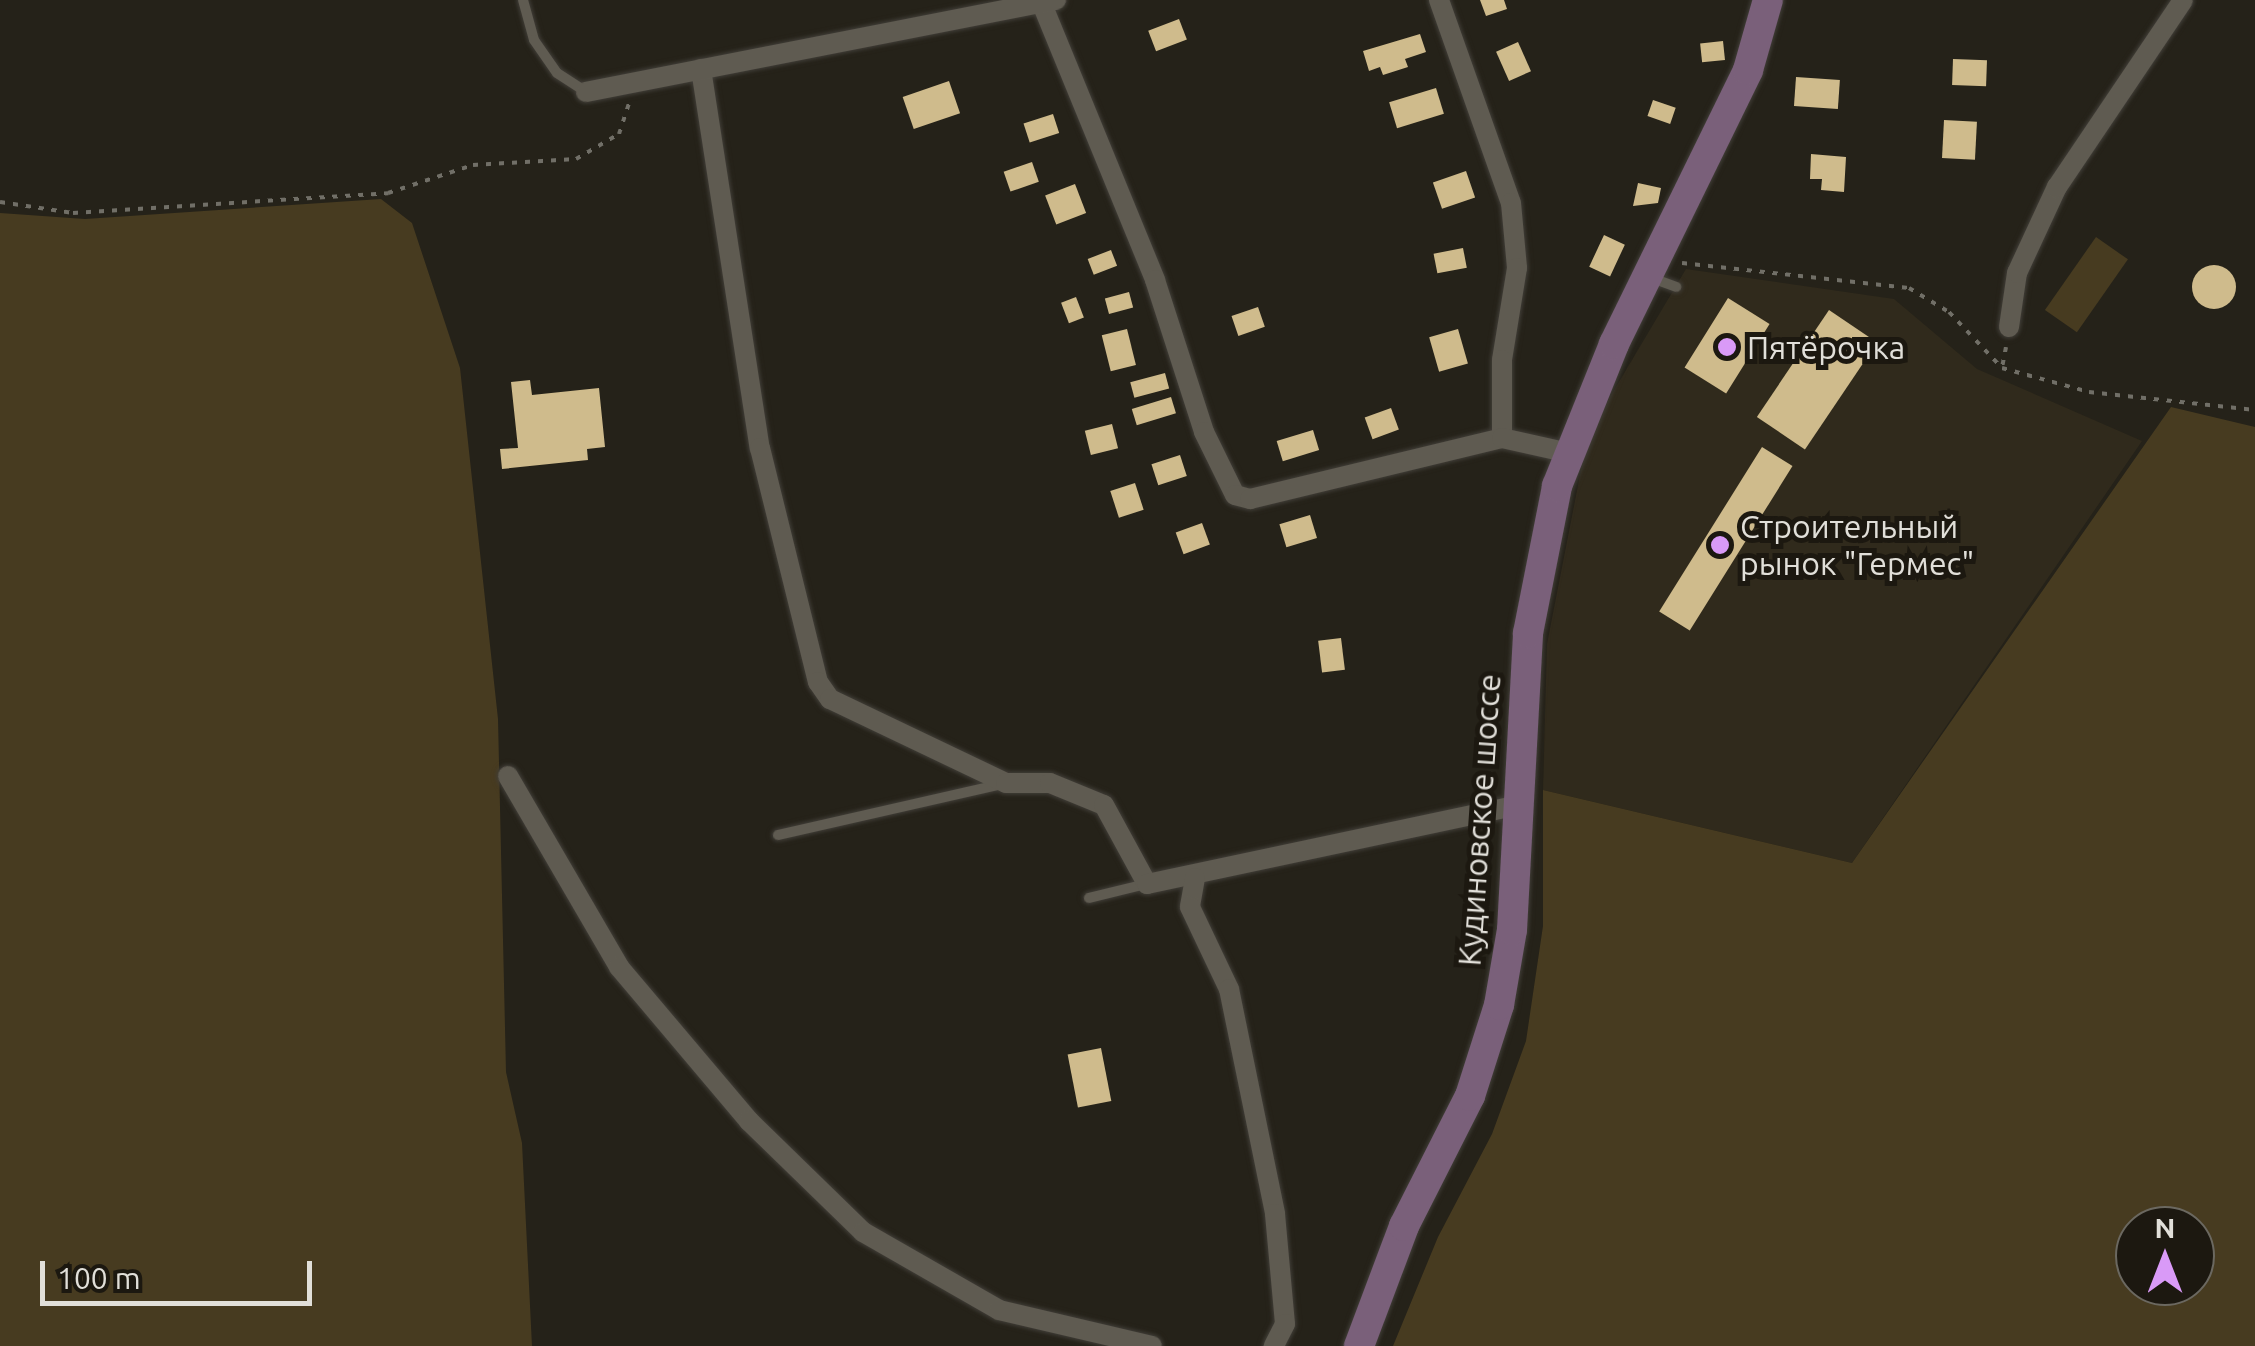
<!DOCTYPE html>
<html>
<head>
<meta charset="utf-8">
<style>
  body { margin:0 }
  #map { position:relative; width:2255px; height:1346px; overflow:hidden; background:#252219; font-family:Ubuntu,sans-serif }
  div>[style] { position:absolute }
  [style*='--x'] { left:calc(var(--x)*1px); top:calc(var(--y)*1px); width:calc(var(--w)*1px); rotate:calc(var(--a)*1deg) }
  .built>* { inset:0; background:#302a1c }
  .green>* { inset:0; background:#473b20; transform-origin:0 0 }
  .building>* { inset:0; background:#cfbb8c; transform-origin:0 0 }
  .round { border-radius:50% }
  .path>* { height:4px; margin-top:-2px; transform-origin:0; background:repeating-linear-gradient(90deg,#716f67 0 5px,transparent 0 13px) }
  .roads { filter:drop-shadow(0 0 2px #413e38) drop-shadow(0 0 2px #413e38) }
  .service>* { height:10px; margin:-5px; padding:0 5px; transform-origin:5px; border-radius:5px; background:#5f5b51 }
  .minor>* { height:20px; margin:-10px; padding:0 10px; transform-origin:10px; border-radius:10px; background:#5f5b51 }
  .secondary>* { height:30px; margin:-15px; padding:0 15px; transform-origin:15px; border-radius:15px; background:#7a607a }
  .dots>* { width:28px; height:28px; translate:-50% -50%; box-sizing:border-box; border:5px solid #1c1810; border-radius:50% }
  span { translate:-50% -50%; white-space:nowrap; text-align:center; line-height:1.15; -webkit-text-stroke:10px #1c1810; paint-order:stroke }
  .poi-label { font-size:32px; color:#e1dfd9 }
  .left { translate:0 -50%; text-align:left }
  .street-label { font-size:32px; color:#e1dfd9 }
  .north { position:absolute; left:2115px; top:1206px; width:100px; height:100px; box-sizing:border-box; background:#1c1810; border:2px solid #6b6860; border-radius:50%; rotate:0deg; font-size:28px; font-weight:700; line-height:40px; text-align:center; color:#e1dfd9 }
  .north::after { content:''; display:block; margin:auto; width:35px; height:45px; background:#d99af7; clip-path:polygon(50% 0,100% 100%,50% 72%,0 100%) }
  .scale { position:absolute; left:40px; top:1261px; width:272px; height:45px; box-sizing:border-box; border:5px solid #e1dfd9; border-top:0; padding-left:12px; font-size:30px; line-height:35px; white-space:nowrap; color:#e1dfd9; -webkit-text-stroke:8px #1c1810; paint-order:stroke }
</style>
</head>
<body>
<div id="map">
  <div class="built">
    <div style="clip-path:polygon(1686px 269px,1894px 299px,1977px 369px,2142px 441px,1852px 863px,1543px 790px,1547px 644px,1588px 434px)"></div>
  </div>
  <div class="green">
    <div style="clip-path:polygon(381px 199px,412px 223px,460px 368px,498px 719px,506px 1072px,522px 1143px,532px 1346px,0 1346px,0 213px,85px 219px)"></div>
    <div style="left:2096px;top:237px;width:39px;height:89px;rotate:35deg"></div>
    <div style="clip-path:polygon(evenodd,2171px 407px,2255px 427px,2255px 1346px,1393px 1346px,1438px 1237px,1492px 1134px,1526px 1041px,1543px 926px,1543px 790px,1852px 863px,2171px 407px,2135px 1226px,2195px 1226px,2195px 1286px,2135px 1286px,2135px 1226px)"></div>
  </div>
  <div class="building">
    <div style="clip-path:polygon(1480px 0,1504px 0,1507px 9px,1486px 16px)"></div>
    <div style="left:1179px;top:19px;width:22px;height:33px;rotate:69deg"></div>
    <div style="clip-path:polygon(1420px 34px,1426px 52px,1405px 59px,1408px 67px,1383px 75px,1380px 67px,1369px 71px,1363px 51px)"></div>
    <div style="left:1723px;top:41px;width:19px;height:23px;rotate:84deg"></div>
    <div style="left:1518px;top:42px;width:32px;height:24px;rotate:66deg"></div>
    <div style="left:1953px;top:59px;width:34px;height:26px;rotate:2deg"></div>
    <div style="left:1796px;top:77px;width:44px;height:29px;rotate:4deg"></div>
    <div style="left:949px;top:81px;width:34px;height:49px;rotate:71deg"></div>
    <div style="left:1436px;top:88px;width:27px;height:49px;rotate:73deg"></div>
    <div style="left:1653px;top:100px;width:24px;height:17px;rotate:19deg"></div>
    <div style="left:1053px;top:114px;width:20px;height:31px;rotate:72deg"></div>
    <div style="left:1944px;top:120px;width:33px;height:38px;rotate:3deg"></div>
    <div style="clip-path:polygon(1811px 154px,1846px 157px,1844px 192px,1821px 190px,1822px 179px,1810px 179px)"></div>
    <div style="left:1032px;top:162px;width:21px;height:30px;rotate:71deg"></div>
    <div style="left:1466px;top:171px;width:28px;height:35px;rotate:71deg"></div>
    <div style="clip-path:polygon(1638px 183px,1661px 188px,1658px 203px,1633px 206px)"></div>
    <div style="left:1075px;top:184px;width:31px;height:32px;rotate:69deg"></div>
    <div style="left:1604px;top:235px;width:23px;height:35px;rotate:25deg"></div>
    <div style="left:1463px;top:248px;width:20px;height:30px;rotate:79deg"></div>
    <div style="left:1111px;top:250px;width:17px;height:25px;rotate:69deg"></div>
    <div class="round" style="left:2192px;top:265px;width:44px;height:44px"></div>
    <div style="left:1129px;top:292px;width:16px;height:25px;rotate:75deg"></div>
    <div style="left:1076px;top:297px;width:22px;height:16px;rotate:69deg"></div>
    <div style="left:1728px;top:298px;width:49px;height:82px;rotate:32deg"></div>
    <div style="left:1258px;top:307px;width:21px;height:28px;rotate:71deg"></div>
    <div style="left:1829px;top:310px;width:58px;height:129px;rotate:34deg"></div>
    <div style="left:1127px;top:329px;width:37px;height:26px;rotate:76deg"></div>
    <div style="left:1458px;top:329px;width:36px;height:30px;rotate:74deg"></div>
    <div style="left:1165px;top:373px;width:16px;height:36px;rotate:75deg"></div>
    <div style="clip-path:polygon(530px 380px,532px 395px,599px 388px,605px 447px,587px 449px,588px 460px,502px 469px,500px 449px,518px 448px,511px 382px)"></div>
    <div style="left:1171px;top:397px;width:17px;height:41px;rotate:73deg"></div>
    <div style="left:1391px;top:408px;width:23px;height:28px;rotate:70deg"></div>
    <div style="left:1112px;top:424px;width:25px;height:28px;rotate:76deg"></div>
    <div style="left:1313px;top:430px;width:21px;height:38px;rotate:73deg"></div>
    <div style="left:1762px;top:447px;width:36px;height:194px;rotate:32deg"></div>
    <div style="left:1180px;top:455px;width:22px;height:30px;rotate:72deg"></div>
    <div style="left:1135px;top:483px;width:28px;height:26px;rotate:72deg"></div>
    <div style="left:1310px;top:515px;width:24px;height:32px;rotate:73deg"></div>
    <div style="left:1202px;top:523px;width:23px;height:28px;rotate:70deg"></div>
    <div style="left:1341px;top:638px;width:32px;height:23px;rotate:83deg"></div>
    <div style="left:1101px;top:1048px;width:54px;height:34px;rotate:79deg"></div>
  </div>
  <div class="path">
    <div style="--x:0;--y:202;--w:74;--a:8.6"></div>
    <div style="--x:73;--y:213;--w:316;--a:-3.6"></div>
    <div style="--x:388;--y:193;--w:89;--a:-18.2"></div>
    <div style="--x:473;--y:165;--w:103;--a:-3.3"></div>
    <div style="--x:576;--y:159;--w:50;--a:-30.2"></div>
    <div style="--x:619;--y:134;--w:33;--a:-72"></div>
    <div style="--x:1682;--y:263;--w:228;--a:6.3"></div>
    <div style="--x:1909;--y:288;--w:47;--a:31"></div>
    <div style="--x:1949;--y:312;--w:77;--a:46.6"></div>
    <div style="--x:2006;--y:347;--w:21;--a:101"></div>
    <div style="--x:2002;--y:368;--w:90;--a:15.4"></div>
    <div style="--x:2089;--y:392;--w:167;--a:6.2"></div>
  </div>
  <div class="roads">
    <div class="service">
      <div style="--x:523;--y:0;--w:41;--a:74.6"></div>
      <div style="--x:534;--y:40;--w:40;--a:55.1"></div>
      <div style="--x:557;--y:73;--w:35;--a:33"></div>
      <div style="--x:1649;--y:277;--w:29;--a:20"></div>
      <div style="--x:778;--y:835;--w:230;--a:-12.8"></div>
      <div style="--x:1089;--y:898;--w:59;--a:-13.8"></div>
    </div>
    <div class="minor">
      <div style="--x:1439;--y:0;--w:215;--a:70.5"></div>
      <div style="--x:1511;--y:203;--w:65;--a:84.7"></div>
      <div style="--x:1517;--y:268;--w:93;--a:99.3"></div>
      <div style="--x:1502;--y:360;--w:78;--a:90"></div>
      <div style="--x:1042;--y:4;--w:298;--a:67.7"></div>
      <div style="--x:1155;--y:280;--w:160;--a:72.1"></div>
      <div style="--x:1204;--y:432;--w:70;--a:63.8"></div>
      <div style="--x:1235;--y:495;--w:16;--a:15"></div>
      <div style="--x:1250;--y:499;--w:259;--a:-13.6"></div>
      <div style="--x:1502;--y:438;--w:69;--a:12.6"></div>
      <div style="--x:701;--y:69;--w:384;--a:81.2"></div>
      <div style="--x:760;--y:448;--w:241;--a:76.1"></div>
      <div style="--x:818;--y:682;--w:21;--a:55"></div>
      <div style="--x:830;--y:699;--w:195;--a:25.5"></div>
      <div style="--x:1006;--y:783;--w:44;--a:0"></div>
      <div style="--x:1050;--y:783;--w:58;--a:22.2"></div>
      <div style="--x:1104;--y:805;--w:90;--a:61.4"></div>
      <div style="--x:1147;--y:884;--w:379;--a:-12"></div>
      <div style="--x:586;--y:92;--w:479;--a:-11.1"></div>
      <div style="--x:2009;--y:327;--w:55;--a:-81.6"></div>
      <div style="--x:2017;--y:273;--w:95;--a:-65.1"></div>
      <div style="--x:2057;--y:187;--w:225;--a:-56"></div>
      <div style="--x:508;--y:776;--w:221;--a:59.8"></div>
      <div style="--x:619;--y:967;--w:202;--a:49.8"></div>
      <div style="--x:749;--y:1121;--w:159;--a:44.2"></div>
      <div style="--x:863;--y:1232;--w:157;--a:29.8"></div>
      <div style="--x:999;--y:1310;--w:157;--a:13.2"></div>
      <div style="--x:1195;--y:878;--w:29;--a:100"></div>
      <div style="--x:1190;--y:907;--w:91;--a:64.6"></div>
      <div style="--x:1229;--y:989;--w:230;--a:78.4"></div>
      <div style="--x:1275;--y:1214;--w:110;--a:84.8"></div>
      <div style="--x:1285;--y:1324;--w:25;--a:117"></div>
    </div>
    <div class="secondary">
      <div style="--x:1359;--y:1346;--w:128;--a:-69.4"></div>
      <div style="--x:1404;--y:1226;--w:146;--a:-63.1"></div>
      <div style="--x:1470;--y:1096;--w:96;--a:-72.3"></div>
      <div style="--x:1499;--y:1005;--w:76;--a:-80.2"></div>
      <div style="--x:1512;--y:930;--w:297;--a:-86.9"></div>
      <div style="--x:1528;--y:633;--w:150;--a:-78.8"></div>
      <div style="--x:1557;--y:486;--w:153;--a:-68.1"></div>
      <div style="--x:1614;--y:344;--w:305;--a:-63.9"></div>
      <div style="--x:1748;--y:70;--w:73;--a:-74.1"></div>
    </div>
  </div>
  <div class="dots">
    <div style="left:1727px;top:347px;background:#d99af7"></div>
    <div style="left:1720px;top:545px;background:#d99af7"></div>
  </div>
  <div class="poi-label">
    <span class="left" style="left:1747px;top:347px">Пятёрочка</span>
    <span class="left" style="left:1740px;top:545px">Строительный<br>рынок "Гермес"</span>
  </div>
  <div class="street-label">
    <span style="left:1479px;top:820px;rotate:-86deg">Кудиновское шоссе</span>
  </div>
  <div class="north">N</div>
  <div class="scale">100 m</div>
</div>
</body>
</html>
